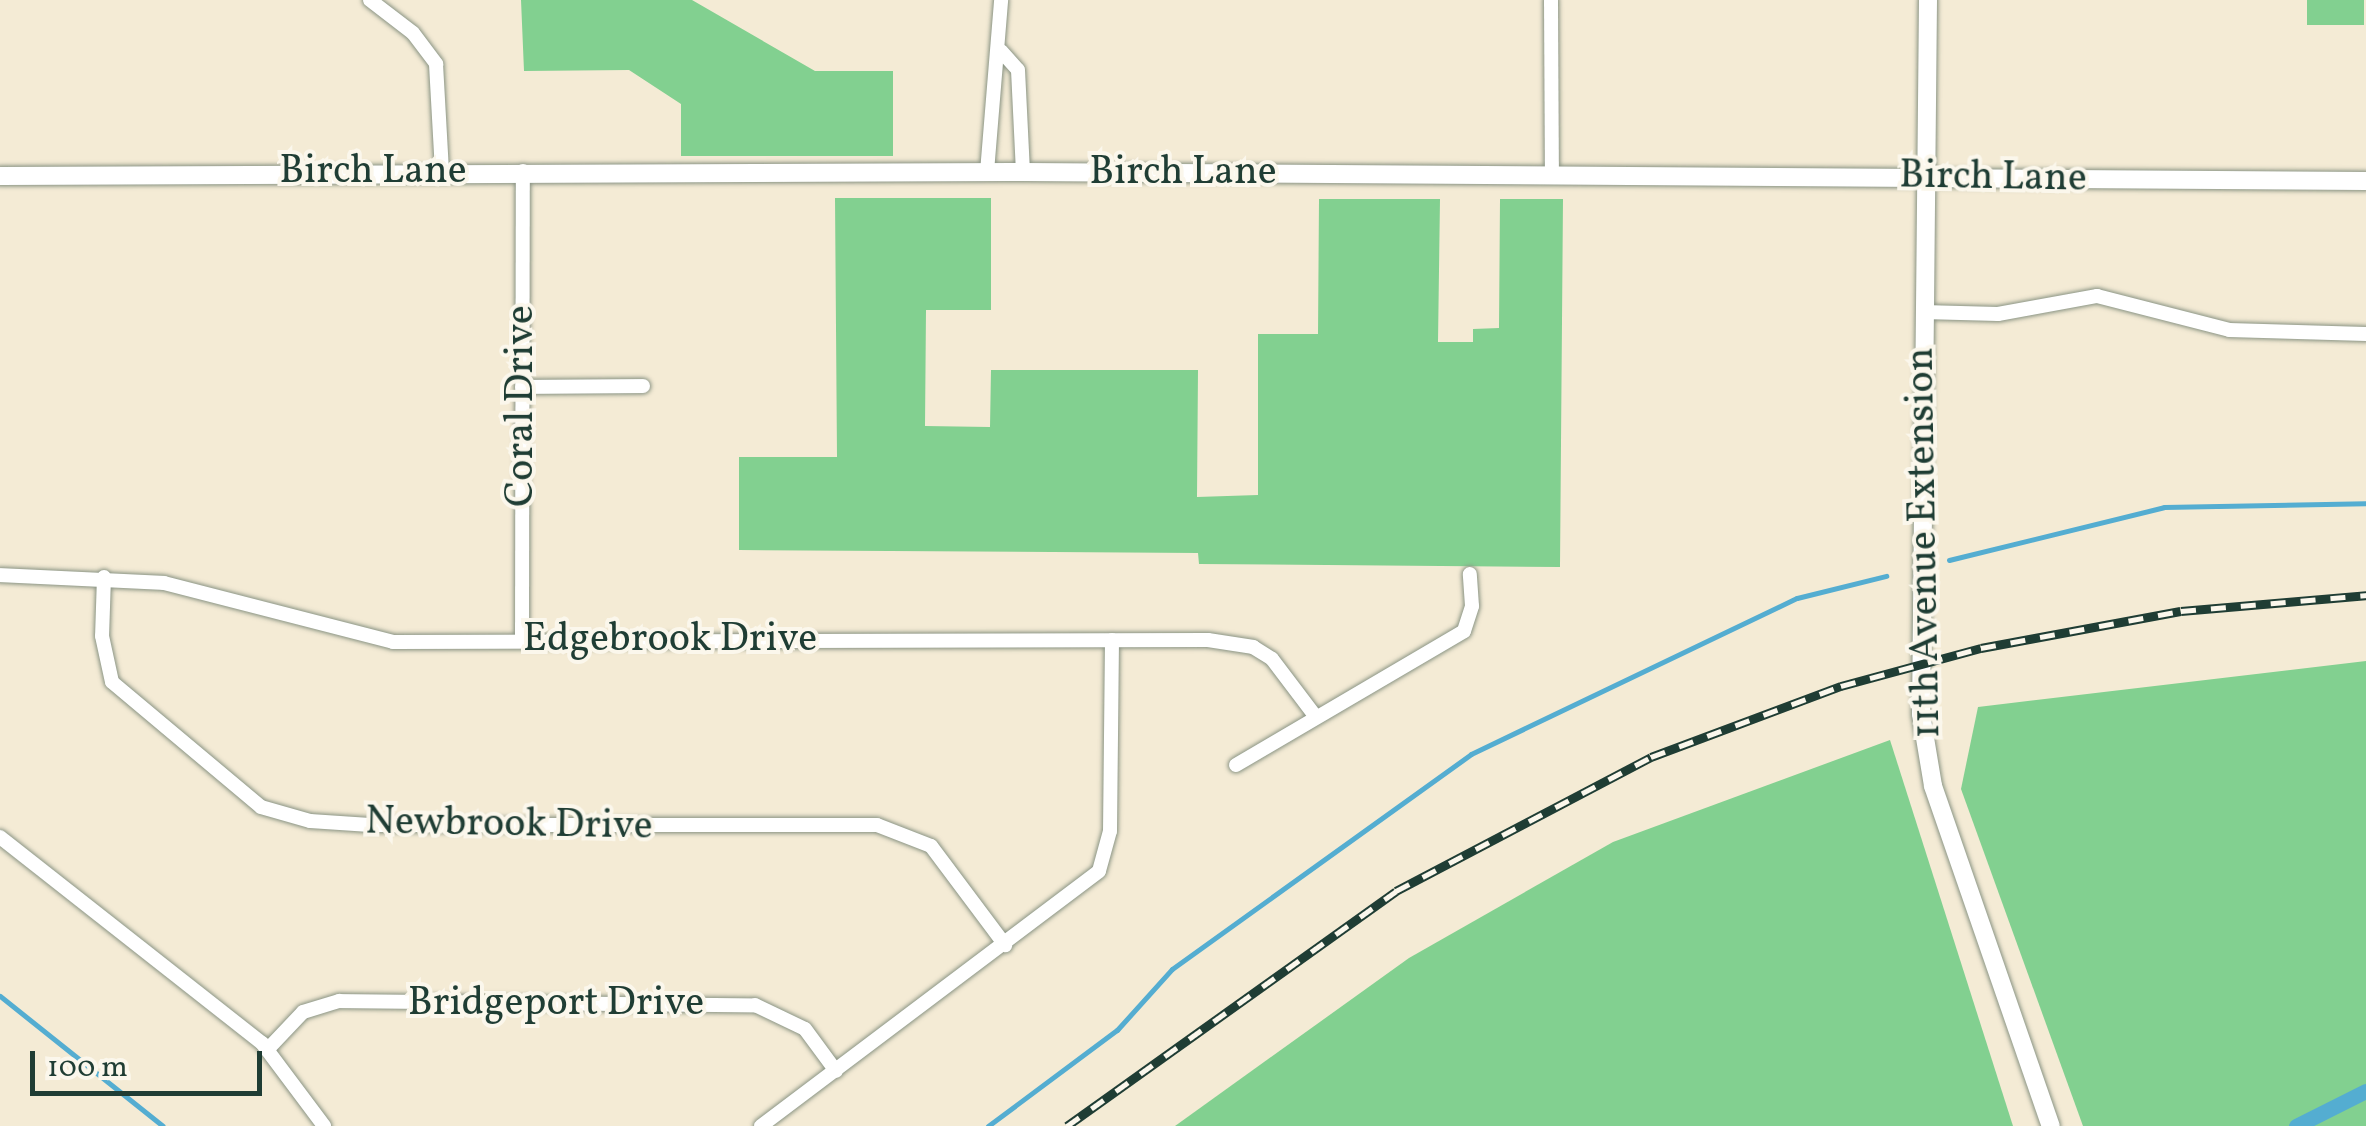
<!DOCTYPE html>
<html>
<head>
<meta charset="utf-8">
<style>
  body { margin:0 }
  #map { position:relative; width:2366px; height:1126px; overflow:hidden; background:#f4ebd5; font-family:Vollkorn,serif }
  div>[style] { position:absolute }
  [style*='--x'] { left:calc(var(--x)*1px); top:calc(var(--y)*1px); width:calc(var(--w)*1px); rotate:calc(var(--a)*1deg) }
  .green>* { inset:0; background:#82d090; transform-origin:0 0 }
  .stream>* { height:5px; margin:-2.5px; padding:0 2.5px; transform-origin:2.5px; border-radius:2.5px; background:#54add1 }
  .canal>* { height:15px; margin:-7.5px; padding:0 7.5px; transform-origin:7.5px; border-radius:7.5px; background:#54add1 }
  .roads { filter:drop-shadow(0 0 2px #8a9484) drop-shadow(0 0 2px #8a9484) }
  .minor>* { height:14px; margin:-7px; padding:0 7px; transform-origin:7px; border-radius:7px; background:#fff }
  .tertiary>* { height:18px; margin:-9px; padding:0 9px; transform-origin:9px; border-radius:9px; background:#fff }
  .rail>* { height:9px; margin-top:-4.5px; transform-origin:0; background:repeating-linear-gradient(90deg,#fbf7ec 0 15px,#1f3d34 0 30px); box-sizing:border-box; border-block:2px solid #1f3d34 }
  span { translate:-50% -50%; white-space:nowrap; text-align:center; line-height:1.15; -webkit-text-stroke:8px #fbf7ec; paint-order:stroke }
  .street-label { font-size:40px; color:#1f3d34 }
  .scale { position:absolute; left:30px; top:1051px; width:232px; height:45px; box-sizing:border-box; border:5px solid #1f3d34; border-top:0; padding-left:12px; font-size:30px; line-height:35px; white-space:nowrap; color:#1f3d34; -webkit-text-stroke:8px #fbf7ec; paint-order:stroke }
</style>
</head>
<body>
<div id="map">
  <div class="green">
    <div style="clip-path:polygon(521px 0,692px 0,815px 71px,893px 71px,893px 156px,681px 156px,681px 104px,629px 70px,524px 71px)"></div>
    <div style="left:2307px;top:0;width:57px;height:25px"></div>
    <div style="clip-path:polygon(835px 198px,991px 198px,991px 310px,926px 310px,925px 426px,990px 427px,991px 370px,1198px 370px,1197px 497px,1258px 495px,1258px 334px,1318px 334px,1319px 199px,1440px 199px,1438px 342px,1473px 342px,1473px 329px,1499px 328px,1500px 199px,1563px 199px,1560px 567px,1199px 564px,1198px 553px,739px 550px,739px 457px,837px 457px)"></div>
    <div style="clip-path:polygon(2366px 661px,2366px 1126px,2083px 1126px,1961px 789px,1978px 707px)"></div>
    <div style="clip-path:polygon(1890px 740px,2013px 1126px,1175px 1126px,1409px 958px,1613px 842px)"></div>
  </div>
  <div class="stream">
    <div style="--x:1949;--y:560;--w:221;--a:-13.8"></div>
    <div style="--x:2164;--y:507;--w:202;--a:-1.1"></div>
    <div style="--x:0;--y:996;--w:208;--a:38.6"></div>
    <div style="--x:988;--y:1126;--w:161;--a:-36.7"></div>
    <div style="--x:1117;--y:1030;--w:82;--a:-48"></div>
    <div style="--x:1172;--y:969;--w:368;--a:-35.7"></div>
    <div style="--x:1471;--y:754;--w:361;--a:-25.6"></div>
    <div style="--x:1797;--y:598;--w:92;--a:-13.9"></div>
  </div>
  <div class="canal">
    <div style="--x:2296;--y:1126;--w:78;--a:-26.6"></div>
  </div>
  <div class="roads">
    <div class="minor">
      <div style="--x:370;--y:0;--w:54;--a:37.5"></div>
      <div style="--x:413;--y:33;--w:39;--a:53"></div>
      <div style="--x:436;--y:64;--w:107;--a:86.8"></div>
      <div style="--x:1551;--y:0;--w:174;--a:89.7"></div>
      <div style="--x:1001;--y:51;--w:25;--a:48"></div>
      <div style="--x:1018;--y:70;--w:102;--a:87.2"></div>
      <div style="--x:987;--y:172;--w:173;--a:-85.3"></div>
      <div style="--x:1923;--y:312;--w:75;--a:1.5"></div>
      <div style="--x:1998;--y:314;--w:101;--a:-10.3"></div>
      <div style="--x:2097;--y:296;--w:136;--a:14.4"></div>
      <div style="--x:2229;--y:330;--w:137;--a:1.7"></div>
      <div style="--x:522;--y:387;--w:121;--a:-0.5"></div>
      <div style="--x:0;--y:575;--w:164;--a:2.8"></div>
      <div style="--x:164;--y:583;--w:236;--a:14.4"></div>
      <div style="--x:393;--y:642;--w:815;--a:-0.14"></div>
      <div style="--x:1208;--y:640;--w:46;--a:8.8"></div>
      <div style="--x:1253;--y:647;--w:22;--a:32"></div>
      <div style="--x:1272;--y:659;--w:73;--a:52.8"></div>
      <div style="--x:104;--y:577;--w:59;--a:91.9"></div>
      <div style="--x:102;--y:636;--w:47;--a:77.7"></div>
      <div style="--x:112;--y:682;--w:194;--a:40"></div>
      <div style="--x:261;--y:807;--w:51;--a:15.9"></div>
      <div style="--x:310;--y:821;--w:60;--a:3.8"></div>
      <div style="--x:370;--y:825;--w:507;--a:0"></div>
      <div style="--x:877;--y:825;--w:58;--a:21.3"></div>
      <div style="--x:931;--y:846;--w:124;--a:53.2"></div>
      <div style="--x:522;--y:640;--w:469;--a:-89.9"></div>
      <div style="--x:1236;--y:765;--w:264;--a:-30.4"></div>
      <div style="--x:1464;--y:631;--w:26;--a:-72"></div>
      <div style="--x:1472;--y:606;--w:32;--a:-94"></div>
      <div style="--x:0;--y:837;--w:333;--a:38.2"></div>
      <div style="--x:262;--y:1043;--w:104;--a:53.2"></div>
      <div style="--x:267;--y:1050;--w:52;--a:-46.5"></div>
      <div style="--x:303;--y:1012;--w:38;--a:-17"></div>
      <div style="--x:339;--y:1001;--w:416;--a:0.6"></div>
      <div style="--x:755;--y:1005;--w:55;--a:25.6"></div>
      <div style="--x:805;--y:1029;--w:52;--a:53.6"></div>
      <div style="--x:761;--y:1126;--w:423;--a:-37"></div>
      <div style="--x:1099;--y:871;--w:41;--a:-74.6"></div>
      <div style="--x:1110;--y:831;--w:191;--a:-89.4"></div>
    </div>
    <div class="tertiary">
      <div style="--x:1928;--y:0;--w:714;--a:90.56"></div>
      <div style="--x:1921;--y:714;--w:73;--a:80.5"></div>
      <div style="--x:1933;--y:786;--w:360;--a:70.9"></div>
      <div style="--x:0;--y:176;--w:1023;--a:-0.22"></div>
      <div style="--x:1023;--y:172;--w:1343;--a:0.38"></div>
    </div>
  </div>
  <div class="rail">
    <div style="--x:1067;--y:1126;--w:404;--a:-35.5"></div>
    <div style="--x:1396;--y:891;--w:288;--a:-27.7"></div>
    <div style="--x:1651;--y:757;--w:203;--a:-20.5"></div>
    <div style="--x:1841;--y:686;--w:145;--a:-15.2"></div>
    <div style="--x:1981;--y:648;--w:203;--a:-10.5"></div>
    <div style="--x:2181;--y:611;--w:186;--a:-4.9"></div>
  </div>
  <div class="street-label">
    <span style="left:373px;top:172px">Birch Lane</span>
    <span style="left:1183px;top:173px">Birch Lane</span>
    <span style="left:1993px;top:178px;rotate:1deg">Birch Lane</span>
    <span style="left:522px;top:406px;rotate:-90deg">Coral Drive</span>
    <span style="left:1925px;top:543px;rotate:-91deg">11th Avenue Extension</span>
    <span style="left:670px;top:640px">Edgebrook Drive</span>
    <span style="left:509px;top:825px;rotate:1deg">Newbrook Drive</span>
    <span style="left:556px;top:1004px">Bridgeport Drive</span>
  </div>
  <div class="scale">100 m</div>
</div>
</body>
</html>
